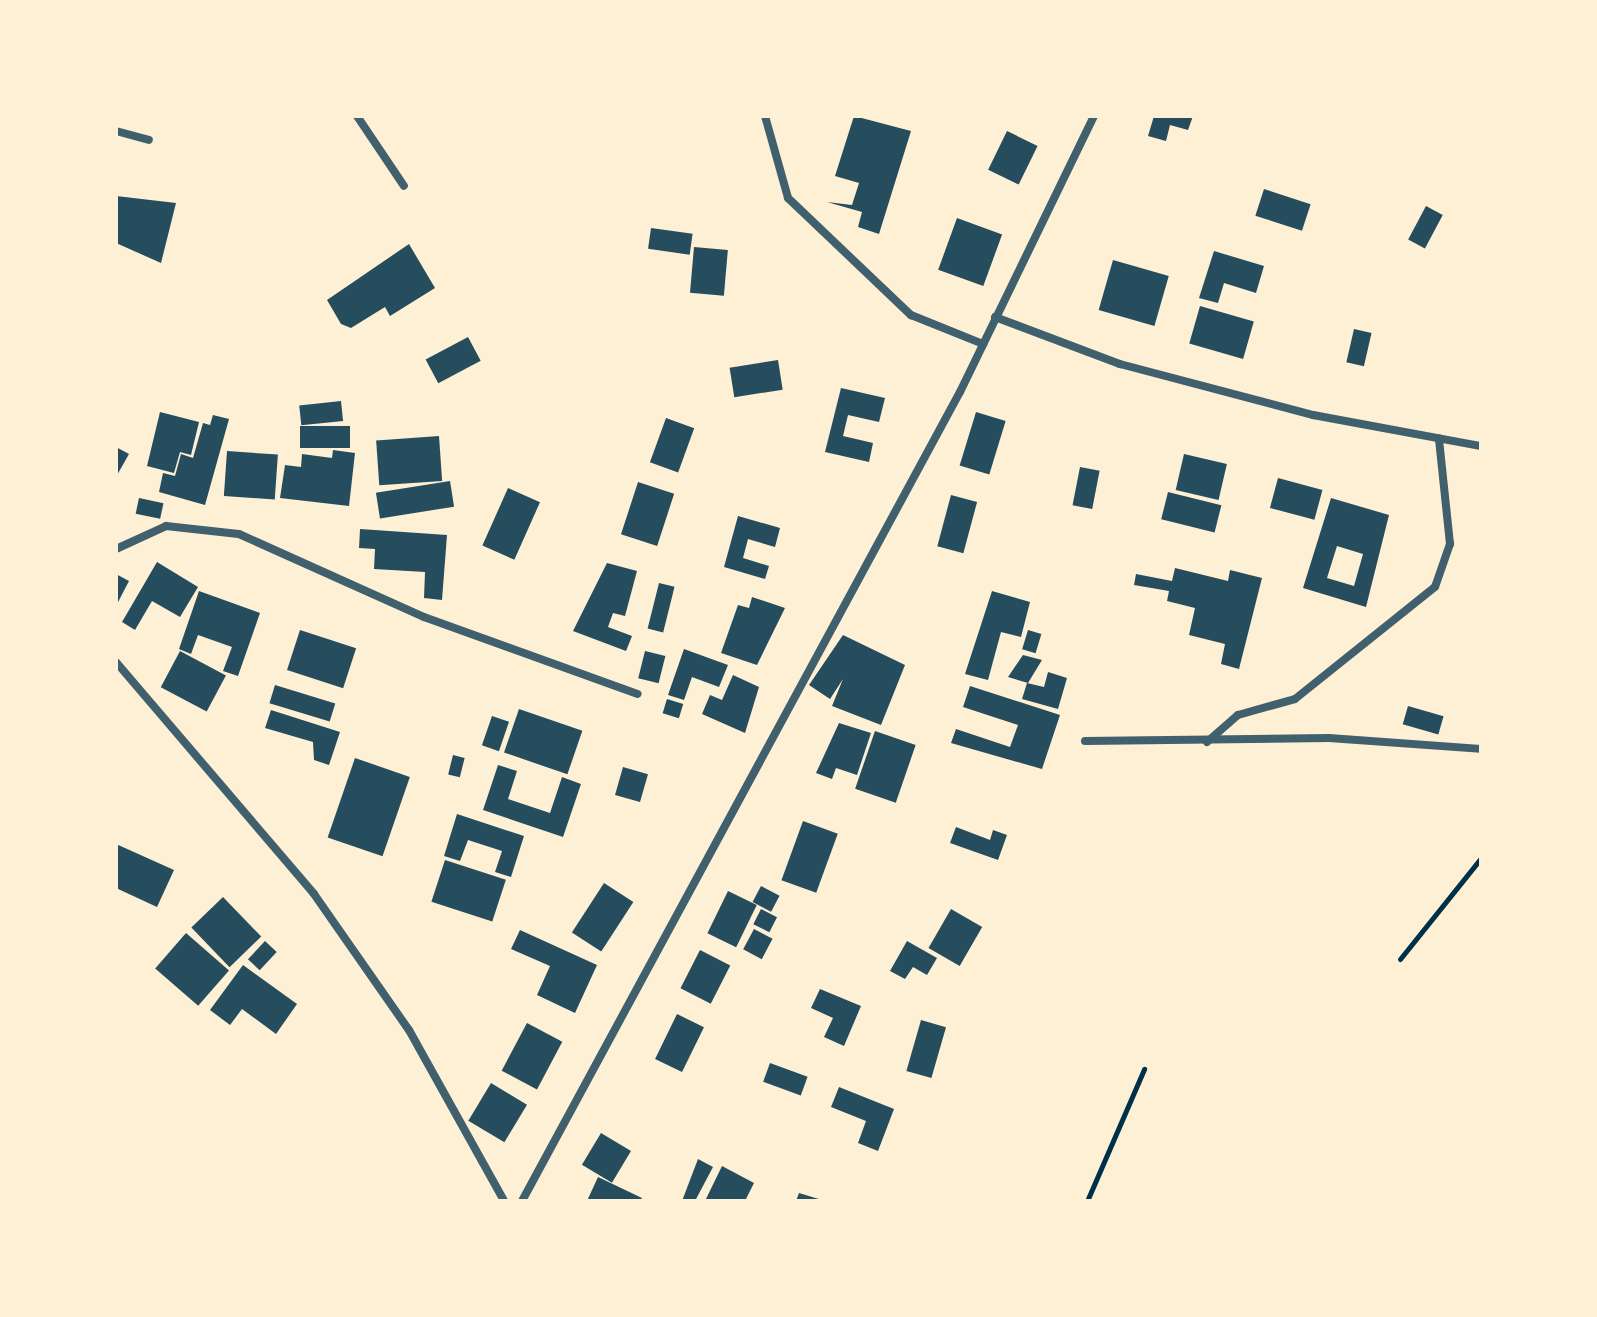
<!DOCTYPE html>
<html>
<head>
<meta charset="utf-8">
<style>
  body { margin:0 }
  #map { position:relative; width:1597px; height:1317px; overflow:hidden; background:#fdf0d5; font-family:Arial,sans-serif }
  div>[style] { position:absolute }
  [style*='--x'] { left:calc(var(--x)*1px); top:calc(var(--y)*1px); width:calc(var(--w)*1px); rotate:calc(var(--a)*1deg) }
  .building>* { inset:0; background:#264d5e; transform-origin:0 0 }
  .path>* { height:5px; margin:-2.5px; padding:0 2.5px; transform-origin:2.5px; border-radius:2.5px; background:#003049 }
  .minor>* { height:8px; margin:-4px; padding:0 4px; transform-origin:4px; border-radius:4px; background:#3f606c }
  span { translate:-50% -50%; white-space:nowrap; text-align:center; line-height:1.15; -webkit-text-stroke:6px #fdf0d5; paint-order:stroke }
  .frame { position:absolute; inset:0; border:118px solid #fdf0d5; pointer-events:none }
</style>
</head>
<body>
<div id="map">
  <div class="building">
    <div style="clip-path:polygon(854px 116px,911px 131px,879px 234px,858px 227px,862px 212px,827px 202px,852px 205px,859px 183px,835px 176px)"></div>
    <div style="clip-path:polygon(1154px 116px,1193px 116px,1188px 130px,1170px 125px,1166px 141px,1148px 136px)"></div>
    <div style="left:1007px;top:131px;width:34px;height:43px;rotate:26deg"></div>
    <div style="left:1264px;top:189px;width:49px;height:28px;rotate:18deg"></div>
    <div style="clip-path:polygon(116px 196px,176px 203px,161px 263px,116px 243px)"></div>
    <div style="left:1426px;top:206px;width:19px;height:38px;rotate:28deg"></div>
    <div style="left:957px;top:218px;width:48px;height:55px;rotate:20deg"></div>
    <div style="left:651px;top:228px;width:42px;height:21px;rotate:8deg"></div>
    <div style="clip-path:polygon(409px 244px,435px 288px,390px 316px,385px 307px,351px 328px,341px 324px,327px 300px)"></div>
    <div style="left:694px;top:247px;width:34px;height:46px;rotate:5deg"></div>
    <div style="clip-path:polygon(1214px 251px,1264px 266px,1256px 293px,1224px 283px,1218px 303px,1199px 298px)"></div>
    <div style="left:1113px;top:260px;width:58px;height:52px;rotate:16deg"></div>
    <div style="left:1200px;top:306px;width:56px;height:39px;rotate:16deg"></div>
    <div style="left:1354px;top:329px;width:18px;height:34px;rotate:13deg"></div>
    <div style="left:468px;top:337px;width:27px;height:48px;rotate:62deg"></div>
    <div style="left:778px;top:360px;width:30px;height:49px;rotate:81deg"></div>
    <div style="clip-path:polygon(841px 388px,885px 398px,879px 422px,848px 415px,843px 436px,873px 443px,869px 462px,825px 452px)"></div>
    <div style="left:341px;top:401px;width:20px;height:42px;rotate:84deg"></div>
    <div style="clip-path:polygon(160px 412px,199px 422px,191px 455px,180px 452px,174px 473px,147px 466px)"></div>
    <div style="left:976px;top:412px;width:31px;height:56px;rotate:17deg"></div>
    <div style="clip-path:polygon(213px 415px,229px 419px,205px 505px,159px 492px,163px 473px,175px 476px,181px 454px,193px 458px,203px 423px,210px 425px)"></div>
    <div style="left:666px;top:418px;width:30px;height:47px;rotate:20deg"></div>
    <div style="left:350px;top:426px;width:22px;height:50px;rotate:90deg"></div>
    <div style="left:439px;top:436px;width:45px;height:63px;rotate:86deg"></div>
    <div style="clip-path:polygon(116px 447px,129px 454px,116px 477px)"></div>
    <div style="clip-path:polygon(333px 450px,355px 453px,349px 506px,280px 498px,285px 465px,301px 467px,302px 454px,332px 458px)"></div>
    <div style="left:227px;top:451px;width:51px;height:45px;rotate:4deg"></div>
    <div style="left:1184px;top:454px;width:44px;height:37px;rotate:13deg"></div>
    <div style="left:1080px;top:467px;width:20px;height:39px;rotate:11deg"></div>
    <div style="left:1278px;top:478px;width:46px;height:31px;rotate:15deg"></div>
    <div style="left:450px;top:481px;width:26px;height:75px;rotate:81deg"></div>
    <div style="left:638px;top:482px;width:38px;height:55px;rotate:18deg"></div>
    <div style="left:508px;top:488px;width:35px;height:63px;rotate:24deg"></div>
    <div style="left:1168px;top:492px;width:55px;height:28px;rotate:14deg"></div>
    <div style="left:951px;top:495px;width:27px;height:53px;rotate:15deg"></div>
    <div style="left:139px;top:498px;width:25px;height:16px;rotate:12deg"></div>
    <div style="clip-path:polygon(evenodd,1331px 498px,1389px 515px,1366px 607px,1303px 588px,1331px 498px,1337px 546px,1363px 554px,1354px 586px,1327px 578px,1337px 546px)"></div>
    <div style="clip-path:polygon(738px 516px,780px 528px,775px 547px,748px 539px,743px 558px,769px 566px,765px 579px,724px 567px)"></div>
    <div style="clip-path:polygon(360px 529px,447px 535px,442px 600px,424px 598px,425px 572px,374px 569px,375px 549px,359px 548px)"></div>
    <div style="clip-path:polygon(157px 562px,198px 587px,180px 617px,152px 601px,135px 630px,122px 622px)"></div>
    <div style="clip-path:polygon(607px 563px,637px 571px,625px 616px,613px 613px,608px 627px,632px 636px,626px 651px,573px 631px)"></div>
    <div style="clip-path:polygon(1175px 568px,1228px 581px,1230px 570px,1262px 578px,1239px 669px,1221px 664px,1225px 644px,1189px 635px,1195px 608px,1167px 601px,1169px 591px,1134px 585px,1136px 574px,1172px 581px)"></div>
    <div style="clip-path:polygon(116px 574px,129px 581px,116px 606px)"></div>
    <div style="left:659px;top:583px;width:16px;height:47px;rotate:14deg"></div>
    <div style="clip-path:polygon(199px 591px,260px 613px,238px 676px,223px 671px,232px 647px,198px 635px,191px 654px,179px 649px)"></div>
    <div style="clip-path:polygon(992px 591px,1030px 602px,1021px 637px,1001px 632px,988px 680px,965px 674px)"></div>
    <div style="clip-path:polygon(752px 597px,785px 608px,757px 665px,721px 653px,738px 605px,749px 608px)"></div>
    <div style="left:300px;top:630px;width:59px;height:42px;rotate:18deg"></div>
    <div style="left:1028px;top:630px;width:14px;height:20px;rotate:17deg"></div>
    <div style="clip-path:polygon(843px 635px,905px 665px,881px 725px,832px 706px,843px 679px,830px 699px,809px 685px)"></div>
    <div style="clip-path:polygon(684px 649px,728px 665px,719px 687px,692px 677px,684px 700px,668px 695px)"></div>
    <div style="left:180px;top:651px;width:52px;height:41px;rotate:28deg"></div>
    <div style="left:645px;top:651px;width:21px;height:28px;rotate:14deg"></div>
    <div style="clip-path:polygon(1023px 655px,1042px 660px,1028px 683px,1008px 677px)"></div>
    <div style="clip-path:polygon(1048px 672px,1067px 678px,1058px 709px,1022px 699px,1027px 683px,1044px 687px)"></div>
    <div style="clip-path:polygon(733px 675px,759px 687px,745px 733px,702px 714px,710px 695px,722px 700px)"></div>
    <div style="left:275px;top:685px;width:63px;height:19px;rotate:17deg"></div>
    <div style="clip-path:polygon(970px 686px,1060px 715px,1042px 769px,951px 743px,956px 729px,1010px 747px,1018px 725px,963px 707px)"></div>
    <div style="left:667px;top:699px;width:17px;height:15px;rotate:17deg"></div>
    <div style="left:1408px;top:706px;width:37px;height:19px;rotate:16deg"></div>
    <div style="left:519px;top:709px;width:67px;height:46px;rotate:19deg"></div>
    <div style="clip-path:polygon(271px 710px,340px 732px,329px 765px,314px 760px,313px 742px,265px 728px)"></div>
    <div style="left:492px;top:716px;width:18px;height:31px;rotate:19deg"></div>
    <div style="clip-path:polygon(839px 723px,871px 733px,857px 775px,836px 768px,832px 779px,816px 773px)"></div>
    <div style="left:875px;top:731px;width:43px;height:61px;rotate:19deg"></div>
    <div style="left:453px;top:755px;width:12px;height:20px;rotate:14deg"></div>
    <div style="left:355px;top:758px;width:58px;height:84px;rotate:19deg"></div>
    <div style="clip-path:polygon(498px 765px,517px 771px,508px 799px,550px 813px,562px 777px,581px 784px,563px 837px,483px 810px)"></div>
    <div style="left:623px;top:767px;width:26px;height:29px;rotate:16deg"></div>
    <div style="clip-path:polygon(457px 814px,524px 836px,511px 877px,495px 872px,502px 851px,468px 840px,460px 861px,444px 856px)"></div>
    <div style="left:803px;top:821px;width:37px;height:63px;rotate:20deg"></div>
    <div style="clip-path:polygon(956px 827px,990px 840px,993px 830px,1007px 835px,998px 860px,950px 843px)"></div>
    <div style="clip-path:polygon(116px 844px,174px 870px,157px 907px,116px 888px)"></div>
    <div style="left:445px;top:860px;width:64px;height:44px;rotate:18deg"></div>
    <div style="left:604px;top:883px;width:35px;height:59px;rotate:33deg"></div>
    <div style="left:761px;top:886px;width:21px;height:18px;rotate:28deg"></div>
    <div style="left:728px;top:891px;width:32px;height:47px;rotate:26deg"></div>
    <div style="left:223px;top:897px;width:55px;height:44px;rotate:46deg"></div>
    <div style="left:761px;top:909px;width:18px;height:17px;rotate:27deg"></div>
    <div style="left:951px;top:909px;width:36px;height:45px;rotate:30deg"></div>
    <div style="left:754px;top:929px;width:21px;height:23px;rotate:28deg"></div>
    <div style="clip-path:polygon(520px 930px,597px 965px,575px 1013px,537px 995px,550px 966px,511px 949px)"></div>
    <div style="left:186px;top:933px;width:57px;height:47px;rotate:41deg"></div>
    <div style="left:265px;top:941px;width:16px;height:25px;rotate:43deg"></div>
    <div style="clip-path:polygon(907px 941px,937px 958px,927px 975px,913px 967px,905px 979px,890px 971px)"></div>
    <div style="left:700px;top:950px;width:34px;height:43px;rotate:27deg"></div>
    <div style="clip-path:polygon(243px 965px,297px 1004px,276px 1034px,242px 1009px,230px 1025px,210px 1010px)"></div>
    <div style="clip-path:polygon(820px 989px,861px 1006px,844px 1046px,824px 1037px,833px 1018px,811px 1008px)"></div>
    <div style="left:677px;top:1014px;width:30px;height:50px;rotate:26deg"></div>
    <div style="left:921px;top:1020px;width:26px;height:53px;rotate:16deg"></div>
    <div style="left:527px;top:1023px;width:40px;height:54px;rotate:28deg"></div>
    <div style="left:770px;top:1063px;width:40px;height:20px;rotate:20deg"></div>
    <div style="left:491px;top:1083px;width:42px;height:44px;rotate:31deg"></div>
    <div style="clip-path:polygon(839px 1087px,894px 1109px,878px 1151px,858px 1143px,866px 1121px,831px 1107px)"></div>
    <div style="left:601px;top:1133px;width:35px;height:37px;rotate:31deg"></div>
    <div style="clip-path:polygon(698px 1159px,713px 1167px,695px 1201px,682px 1201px)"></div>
    <div style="clip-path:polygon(722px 1166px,754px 1183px,745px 1201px,705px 1201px)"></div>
    <div style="clip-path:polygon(598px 1177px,642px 1198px,640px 1201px,587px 1201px)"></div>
    <div style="clip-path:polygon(799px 1193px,822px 1200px,822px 1201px,796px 1201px)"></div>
  </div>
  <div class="path">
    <div style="--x:1400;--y:959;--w:129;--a:-51.3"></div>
    <div style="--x:1087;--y:1201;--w:144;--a:-66.6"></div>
  </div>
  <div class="minor">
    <div style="--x:357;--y:116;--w:84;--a:56.1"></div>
    <div style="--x:765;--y:116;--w:85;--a:74.3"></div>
    <div style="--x:788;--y:198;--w:170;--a:43.6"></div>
    <div style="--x:911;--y:315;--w:78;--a:21.9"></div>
    <div style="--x:116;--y:131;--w:34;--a:15"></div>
    <div style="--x:995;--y:317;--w:134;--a:20.6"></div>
    <div style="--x:1120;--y:364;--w:200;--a:14.8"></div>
    <div style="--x:1313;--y:415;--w:171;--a:10.5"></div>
    <div style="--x:116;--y:549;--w:55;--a:-24.7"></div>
    <div style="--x:166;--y:526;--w:73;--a:6.3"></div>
    <div style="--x:239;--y:534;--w:203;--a:24.2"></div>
    <div style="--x:424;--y:617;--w:227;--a:19.8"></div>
    <div style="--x:116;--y:662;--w:305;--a:49.5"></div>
    <div style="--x:314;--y:894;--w:166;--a:55.1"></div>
    <div style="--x:409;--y:1030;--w:196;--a:60.9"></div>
    <div style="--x:1085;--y:741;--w:244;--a:-0.7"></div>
    <div style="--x:1329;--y:738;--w:152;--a:4.1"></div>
    <div style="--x:1207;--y:742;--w:41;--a:-41.1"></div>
    <div style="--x:1238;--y:715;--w:59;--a:-15.7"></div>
    <div style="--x:1295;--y:699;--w:179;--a:-38.7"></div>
    <div style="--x:1435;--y:587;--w:46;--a:-70.8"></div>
    <div style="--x:1450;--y:544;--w:106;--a:-96"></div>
    <div style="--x:522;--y:1201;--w:920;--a:-61.57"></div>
    <div style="--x:960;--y:392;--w:307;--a:-64.1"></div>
  </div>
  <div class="frame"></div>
</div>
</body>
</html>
